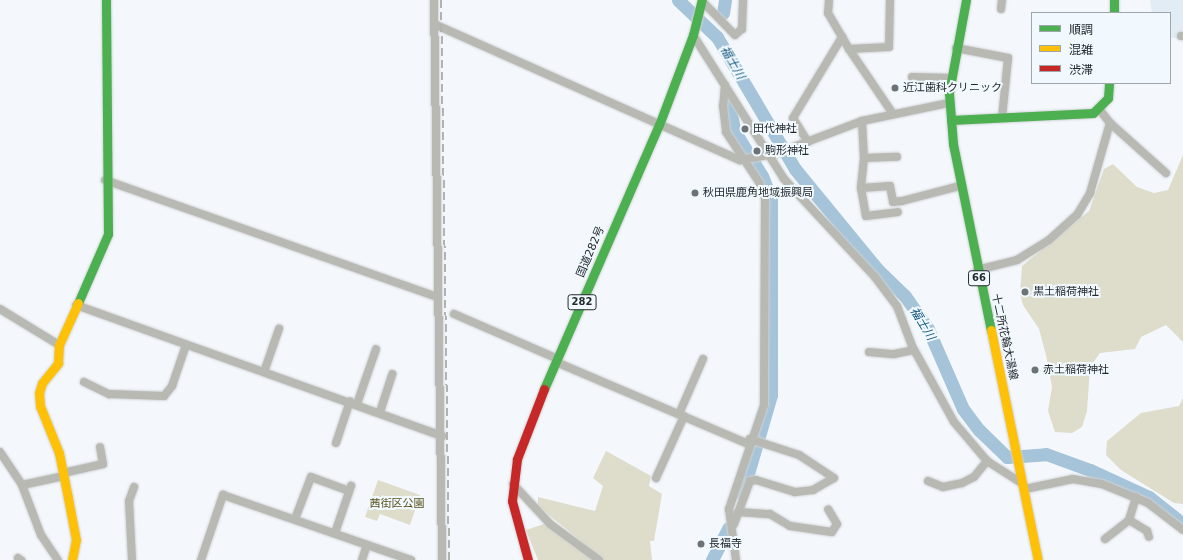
<!DOCTYPE html>
<html>
<head>
<meta charset="utf-8">
<style>
  body { margin:0 }
  #map { position:relative; width:1183px; height:560px; overflow:hidden; background:#f4f8fc; font-family:"DejaVu Sans","Noto Sans JP",sans-serif }
  div>[style] { position:absolute }
  [style*='--x'] { left:calc(var(--x)*1px); top:calc(var(--y)*1px); width:calc(var(--w)*1px); rotate:calc(var(--a)*1deg) }
  .built>* { inset:0; background:#e1ecf5 }
  .green>* { inset:0; background:#dedcca }
  .river>* { height:13px; margin:-6.5px; padding:0 6.5px; transform-origin:6.5px; border-radius:6.5px; background:#a5c4d9 }
  .roads { filter:drop-shadow(0 0 1px #d0d3d6) drop-shadow(0 0 1px #d0d3d6) }
  .street>* { height:8px; margin:-4px; padding:0 4px; transform-origin:4px; border-radius:4px; background:#b8b9b2 }
  .fast>* { height:9px; margin:-4.5px; padding:0 4.5px; transform-origin:4.5px; border-radius:4.5px; background:#4caf50 }
  .slow>* { height:9px; margin:-4.5px; padding:0 4.5px; transform-origin:4.5px; border-radius:4.5px; background:#ffc107 }
  .jam>* { height:9px; margin:-4.5px; padding:0 4.5px; transform-origin:4.5px; border-radius:4.5px; background:#c62828 }
  .rail>* { height:2px; margin-top:-1px; transform-origin:0; background:repeating-linear-gradient(90deg,#b1b3b1 0 8px,transparent 0 12px) }
  .dots>* { width:11px; height:11px; translate:-50% -50%; box-sizing:border-box; border:2px solid #f1f9ff; border-radius:50% }
  span { translate:-50% -50%; white-space:nowrap; text-align:center; line-height:1.15; -webkit-text-stroke:4px #f1f9ff; paint-order:stroke }
  .shield-label span { padding:1px 3px; background:#f1f9ff; border:1px solid; border-radius:3px; -webkit-text-stroke-width:0 }
  .shield-label { font-size:10px; color:#252a2d; font-weight:700 }
  .poi-label { font-size:11px; color:#252a2d }
  .left { translate:0 -50%; text-align:left }
  .street-label { font-size:11px; color:#252a2d }
  .park-label { font-size:11px; color:#59501a }
  .water-label { font-size:12px; color:#10577e; font-style:italic }
  .legend { position:absolute; left:1031px; top:12px; width:140px; height:72px; box-sizing:border-box; background:#f1f9ff; border:1px solid #9fa6ab; margin:0; padding:5px 7px; list-style:none; font-size:12px; color:#252a2d }
  .legend li { display:flex; align-items:center; gap:8px; height:20px }
  .legend b { width:20px; border:1px solid #9fa6ab }
</style>
</head>
<body>
<div id="map">
  <div class="built">
    <div style="clip-path:polygon(1150px 0,1183px 0,1183px 38px,1170px 38px,1170px 13px,1152px 13px)"></div>
  </div>
  <div class="green">
    <div style="clip-path:polygon(1183px 155px,1183px 342px,1166px 325px,1141px 337px,1135px 349px,1100px 353px,1090px 367px,1087px 411px,1082px 427px,1072px 433px,1055px 432px,1048px 411px,1052px 387px,1046px 355px,1039px 329px,1023px 305px,1020px 294px,1022px 266px,1089px 211px,1104px 169px,1113px 164px,1137px 187px,1154px 193px,1168px 190px)"></div>
    <div style="clip-path:polygon(1183px 398px,1183px 504px,1174px 503px,1121px 470px,1106px 455px,1107px 441px,1141px 413px,1179px 406px)"></div>
    <div style="clip-path:polygon(606px 451px,651px 476px,649px 486px,662px 494px,654px 541px,650px 541px,652px 560px,604px 560px,538px 506px,538px 497px,595px 511px,603px 486px,593px 478px)"></div>
    <div style="clip-path:polygon(378px 480px,420px 495px,410px 525px,380px 514px,377px 521px,365px 517px)"></div>
    <div style="clip-path:polygon(547px 523px,595px 560px,538px 560px,526px 530px)"></div>
  </div>
  <div class="river">
    <div style="--x:678;--y:0;--w:54;--a:43.5"></div>
    <div style="--x:717;--y:37;--w:153;--a:59.4"></div>
    <div style="--x:795;--y:169;--w:131;--a:50.6"></div>
    <div style="--x:878;--y:270;--w:37;--a:44"></div>
    <div style="--x:905;--y:296;--w:40;--a:55.1"></div>
    <div style="--x:928;--y:329;--w:87;--a:66.4"></div>
    <div style="--x:963;--y:409;--w:26;--a:53"></div>
    <div style="--x:979;--y:430;--w:39;--a:44"></div>
    <div style="--x:1007;--y:457;--w:39;--a:-4"></div>
    <div style="--x:1046;--y:454;--w:47;--a:20"></div>
    <div style="--x:1090;--y:470;--w:65;--a:24.6"></div>
    <div style="--x:1149;--y:497;--w:43;--a:38.5"></div>
    <div style="--x:723;--y:13;--w:13;--a:-81"></div>
    <div style="--x:728;--y:100;--w:33;--a:78"></div>
    <div style="--x:735;--y:132;--w:52;--a:58.5"></div>
    <div style="--x:762;--y:176;--w:24;--a:68"></div>
    <div style="--x:771;--y:198;--w:197;--a:90"></div>
    <div style="--x:771;--y:395;--w:103;--a:106.3"></div>
    <div style="--x:712;--y:560;--w:36;--a:-63"></div>
  </div>
  <div class="roads">
    <div class="street">
      <div style="--x:434;--y:0;--w:560;--a:89.18"></div>
      <div style="--x:829;--y:0;--w:13;--a:94"></div>
      <div style="--x:828;--y:13;--w:42;--a:59.7"></div>
      <div style="--x:849;--y:49;--w:78;--a:55.9"></div>
      <div style="--x:702;--y:1;--w:47;--a:45.9"></div>
      <div style="--x:735;--y:35;--w:9;--a:-41"></div>
      <div style="--x:742;--y:29;--w:29;--a:-88"></div>
      <div style="--x:1001;--y:9;--w:9;--a:-84"></div>
      <div style="--x:434;--y:24;--w:335;--a:24"></div>
      <div style="--x:740;--y:160;--w:36;--a:-10"></div>
      <div style="--x:775;--y:154;--w:93;--a:-20.8"></div>
      <div style="--x:862;--y:121;--w:89;--a:-11.7"></div>
      <div style="--x:693;--y:35;--w:170;--a:57.7"></div>
      <div style="--x:784;--y:179;--w:134;--a:47.1"></div>
      <div style="--x:875;--y:277;--w:36;--a:53"></div>
      <div style="--x:897;--y:306;--w:43;--a:69.4"></div>
      <div style="--x:912;--y:346;--w:87;--a:61.1"></div>
      <div style="--x:954;--y:422;--w:51;--a:49.8"></div>
      <div style="--x:987;--y:461;--w:43;--a:32.6"></div>
      <div style="--x:1181;--y:36;--w:2;--a:0"></div>
      <div style="--x:956;--y:48;--w:53;--a:10.9"></div>
      <div style="--x:1008;--y:58;--w:60;--a:95.7"></div>
      <div style="--x:849;--y:49;--w:40;--a:-2.9"></div>
      <div style="--x:889;--y:47;--w:47;--a:-88.8"></div>
      <div style="--x:912;--y:77;--w:40;--a:1.4"></div>
      <div style="--x:725;--y:85;--w:21;--a:95"></div>
      <div style="--x:723;--y:106;--w:26;--a:83"></div>
      <div style="--x:726;--y:132;--w:60;--a:56.6"></div>
      <div style="--x:759;--y:182;--w:17;--a:69"></div>
      <div style="--x:765;--y:198;--w:207;--a:90.3"></div>
      <div style="--x:764;--y:405;--w:110;--a:108.6"></div>
      <div style="--x:729;--y:509;--w:51;--a:82.2"></div>
      <div style="--x:862;--y:121;--w:37;--a:87"></div>
      <div style="--x:864;--y:158;--w:30;--a:96"></div>
      <div style="--x:861;--y:188;--w:28;--a:80"></div>
      <div style="--x:866;--y:216;--w:32;--a:-7"></div>
      <div style="--x:1110;--y:123;--w:75;--a:41.8"></div>
      <div style="--x:808;--y:142;--w:28;--a:-122"></div>
      <div style="--x:793;--y:118;--w:95;--a:-58.8"></div>
      <div style="--x:864;--y:158;--w:33;--a:-2"></div>
      <div style="--x:105;--y:180;--w:353;--a:19.4"></div>
      <div style="--x:861;--y:188;--w:29;--a:-4"></div>
      <div style="--x:890;--y:186;--w:16;--a:79"></div>
      <div style="--x:893;--y:202;--w:9;--a:-6"></div>
      <div style="--x:902;--y:201;--w:60;--a:-14.5"></div>
      <div style="--x:977;--y:270;--w:41;--a:-14"></div>
      <div style="--x:1017;--y:260;--w:38;--a:-32"></div>
      <div style="--x:1049;--y:240;--w:38;--a:-42"></div>
      <div style="--x:1077;--y:215;--w:26;--a:-59"></div>
      <div style="--x:1090;--y:193;--w:73;--a:-74.1"></div>
      <div style="--x:1110;--y:123;--w:18;--a:-128"></div>
      <div style="--x:76;--y:305;--w:389;--a:19.7"></div>
      <div style="--x:0;--y:309;--w:69;--a:31.4"></div>
      <div style="--x:454;--y:314;--w:113;--a:23.4"></div>
      <div style="--x:869;--y:352;--w:25;--a:5"></div>
      <div style="--x:894;--y:354;--w:20;--a:-11"></div>
      <div style="--x:556;--y:362;--w:209;--a:23.1"></div>
      <div style="--x:264;--y:372;--w:46;--a:-70.8"></div>
      <div style="--x:84;--y:382;--w:28;--a:26"></div>
      <div style="--x:109;--y:394;--w:55;--a:2.1"></div>
      <div style="--x:164;--y:396;--w:13;--a:-51"></div>
      <div style="--x:172;--y:386;--w:43;--a:-71.1"></div>
      <div style="--x:357;--y:404;--w:58;--a:-70.9"></div>
      <div style="--x:380;--y:412;--w:40;--a:-72"></div>
      <div style="--x:679;--y:414;--w:60;--a:-66.4"></div>
      <div style="--x:336;--y:443;--w:44;--a:-71.6"></div>
      <div style="--x:0;--y:452;--w:40;--a:56"></div>
      <div style="--x:22;--y:485;--w:53;--a:69.2"></div>
      <div style="--x:41;--y:535;--w:30;--a:56"></div>
      <div style="--x:63;--y:473;--w:41;--a:-12.7"></div>
      <div style="--x:103;--y:464;--w:17;--a:-100"></div>
      <div style="--x:656;--y:478;--w:68;--a:-65.7"></div>
      <div style="--x:928;--y:481;--w:16;--a:22"></div>
      <div style="--x:943;--y:487;--w:19;--a:-12"></div>
      <div style="--x:962;--y:483;--w:13;--a:-27"></div>
      <div style="--x:974;--y:477;--w:21;--a:-51"></div>
      <div style="--x:513;--y:484;--w:54;--a:47.2"></div>
      <div style="--x:550;--y:524;--w:61;--a:36.3"></div>
      <div style="--x:22;--y:485;--w:43;--a:-12.1"></div>
      <div style="--x:1025;--y:489;--w:49;--a:-11.8"></div>
      <div style="--x:1073;--y:479;--w:29;--a:10"></div>
      <div style="--x:1102;--y:484;--w:50;--a:22.4"></div>
      <div style="--x:1148;--y:503;--w:44;--a:37.6"></div>
      <div style="--x:738;--y:512;--w:32;--a:4"></div>
      <div style="--x:770;--y:514;--w:23;--a:31"></div>
      <div style="--x:790;--y:526;--w:42;--a:8.1"></div>
      <div style="--x:832;--y:532;--w:9;--a:-58"></div>
      <div style="--x:837;--y:524;--w:17;--a:-121"></div>
      <div style="--x:295;--y:519;--w:45;--a:-69.1"></div>
      <div style="--x:311;--y:477;--w:40;--a:20.2"></div>
      <div style="--x:1129;--y:520;--w:21;--a:31"></div>
      <div style="--x:1147;--y:531;--w:6;--a:72"></div>
      <div style="--x:734;--y:524;--w:46;--a:-69.6"></div>
      <div style="--x:750;--y:481;--w:6;--a:-9"></div>
      <div style="--x:756;--y:480;--w:41;--a:17.1"></div>
      <div style="--x:795;--y:492;--w:18;--a:-6"></div>
      <div style="--x:813;--y:490;--w:24;--a:-30"></div>
      <div style="--x:834;--y:478;--w:42;--a:-146.7"></div>
      <div style="--x:799;--y:455;--w:52;--a:-161.9"></div>
      <div style="--x:335;--y:533;--w:50;--a:-71.2"></div>
      <div style="--x:1105;--y:539;--w:31;--a:-38"></div>
      <div style="--x:1129;--y:520;--w:24;--a:-73"></div>
      <div style="--x:18;--y:558;--w:4;--a:34"></div>
      <div style="--x:132;--y:560;--w:59;--a:-92.9"></div>
      <div style="--x:129;--y:501;--w:15;--a:-70"></div>
      <div style="--x:201;--y:560;--w:69;--a:-71.3"></div>
      <div style="--x:223;--y:495;--w:199;--a:19.1"></div>
      <div style="--x:362;--y:560;--w:16;--a:-72"></div>
    </div>
    <div class="fast">
      <div style="--x:966;--y:0;--w:95;--a:100.4"></div>
      <div style="--x:949;--y:93;--w:51;--a:85.5"></div>
      <div style="--x:953;--y:144;--w:190;--a:78.5"></div>
      <div style="--x:1114;--y:0;--w:13;--a:90"></div>
      <div style="--x:951;--y:120;--w:142;--a:-2.8"></div>
      <div style="--x:1093;--y:113;--w:21;--a:-45"></div>
      <div style="--x:1108;--y:98;--w:15;--a:-86"></div>
      <div style="--x:78;--y:303;--w:75;--a:-66.5"></div>
      <div style="--x:108;--y:234;--w:234;--a:-90.5"></div>
      <div style="--x:544;--y:389;--w:288;--a:-66.5"></div>
      <div style="--x:659;--y:125;--w:96;--a:-69.3"></div>
      <div style="--x:693;--y:35;--w:36;--a:-76"></div>
    </div>
    <div class="slow">
      <div style="--x:991;--y:330;--w:235;--a:78.5"></div>
      <div style="--x:72;--y:560;--w:20;--a:-79"></div>
      <div style="--x:76;--y:540;--w:43;--a:-100.8"></div>
      <div style="--x:68;--y:498;--w:46;--a:-101.3"></div>
      <div style="--x:59;--y:453;--w:51;--a:-112"></div>
      <div style="--x:40;--y:406;--w:13;--a:-94"></div>
      <div style="--x:39;--y:393;--w:10;--a:-73"></div>
      <div style="--x:42;--y:383;--w:26;--a:-51"></div>
      <div style="--x:58;--y:363;--w:18;--a:-87"></div>
      <div style="--x:59;--y:345;--w:46;--a:-65.7"></div>
    </div>
    <div class="jam">
      <div style="--x:528;--y:560;--w:61;--a:-105.2"></div>
      <div style="--x:512;--y:501;--w:42;--a:-83.2"></div>
      <div style="--x:517;--y:459;--w:75;--a:-68.9"></div>
    </div>
  </div>
  <div class="rail">
    <div style="--x:441;--y:0;--w:560;--a:89.18"></div>
  </div>
  <div class="dots">
    <div style="left:895px;top:88px;background:#6d7275"></div>
    <div style="left:745px;top:129px;background:#6d7275"></div>
    <div style="left:757px;top:151px;background:#6d7275"></div>
    <div style="left:695px;top:193px;background:#6d7275"></div>
    <div style="left:1025px;top:292px;background:#6d7275"></div>
    <div style="left:1035px;top:370px;background:#6d7275"></div>
    <div style="left:701px;top:544px;background:#6d7275"></div>
  </div>
  <div class="shield-label">
    <span style="left:979px;top:278px">66</span>
    <span style="left:582px;top:302px">282</span>
  </div>
  <div class="poi-label">
    <span class="left" style="left:903px;top:88px">近江歯科クリニック</span>
    <span class="left" style="left:753px;top:129px">田代神社</span>
    <span class="left" style="left:765px;top:151px">駒形神社</span>
    <span class="left" style="left:703px;top:193px">秋田県鹿角地域振興局</span>
    <span class="left" style="left:1033px;top:292px">黒土稲荷神社</span>
    <span class="left" style="left:1043px;top:370px">赤土稲荷神社</span>
    <span class="left" style="left:709px;top:544px">長福寺</span>
  </div>
  <div class="street-label">
    <span style="left:591px;top:252px;rotate:-67deg">国道282号</span>
    <span style="left:1004px;top:337px;rotate:78deg">十二所花輪大湯線</span>
  </div>
  <div class="park-label">
    <span style="left:397px;top:504px">茜街区公園</span>
  </div>
  <div class="water-label">
    <span style="left:732px;top:63px;rotate:60deg">福士川</span>
    <span style="left:922px;top:324px;rotate:59deg">福士川</span>
  </div>
  <ul class="legend">
  <li><b style="height:5px;background:#4caf50"></b>順調</li>
  <li><b style="height:5px;background:#ffc107"></b>混雑</li>
  <li><b style="height:5px;background:#c62828"></b>渋滞</li>
  </ul>
</div>
</body>
</html>
